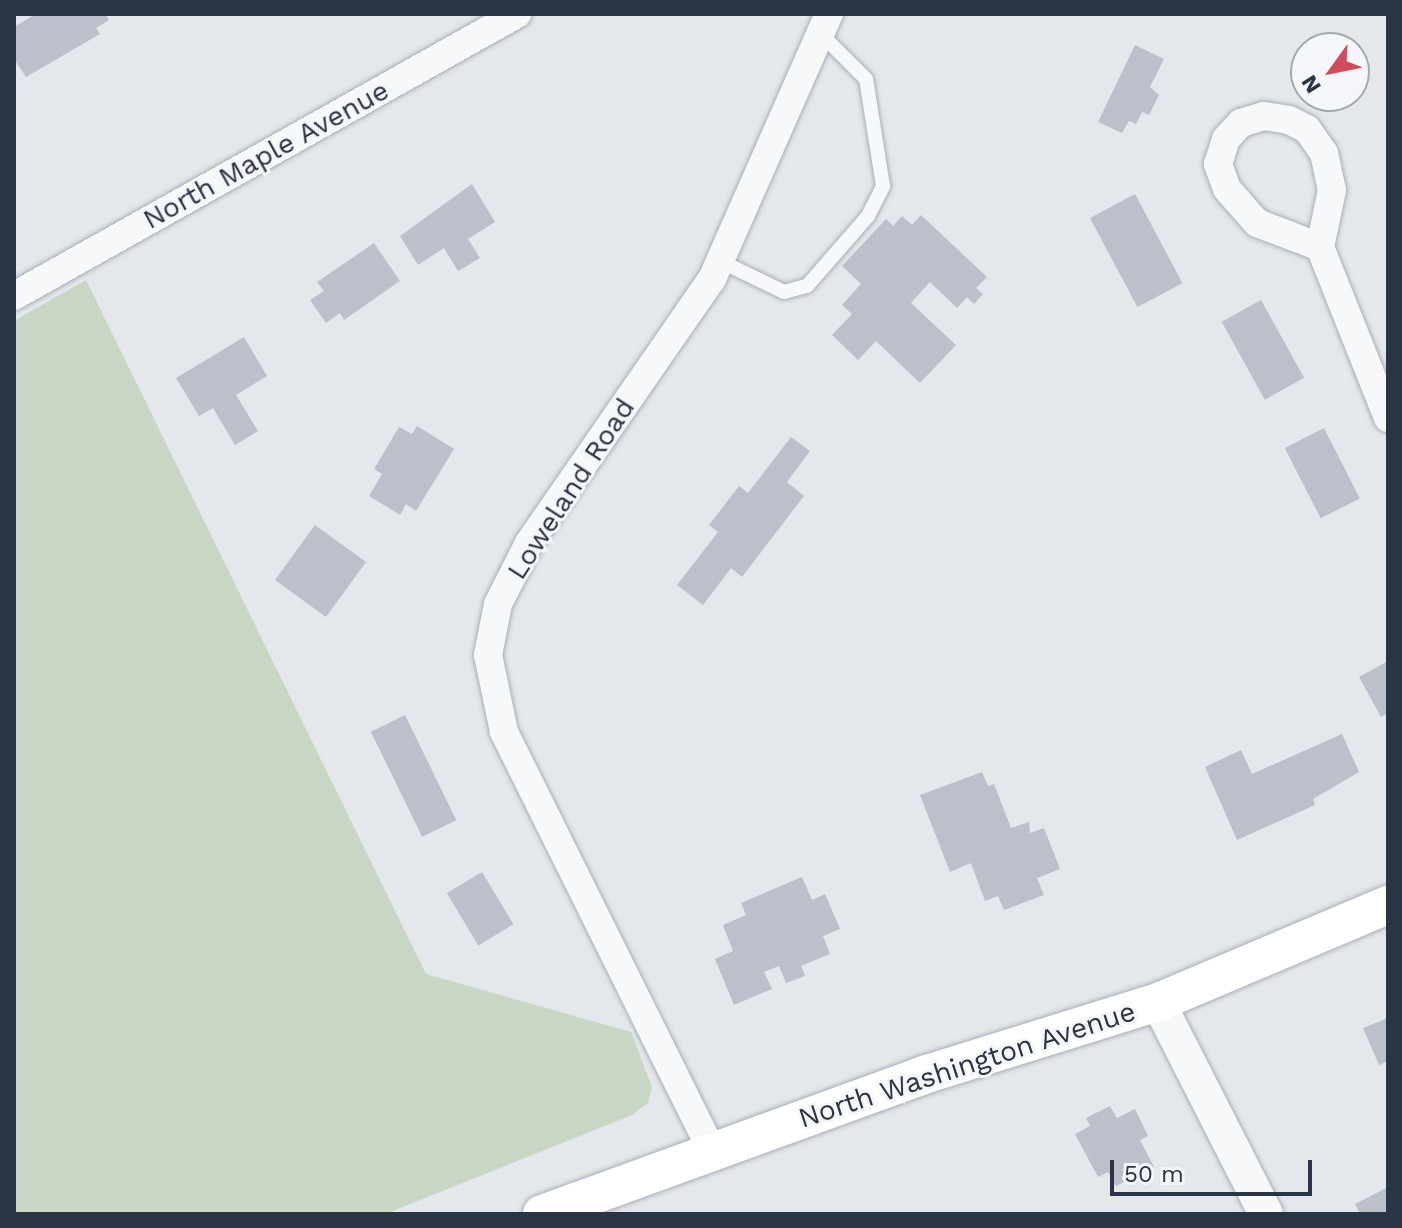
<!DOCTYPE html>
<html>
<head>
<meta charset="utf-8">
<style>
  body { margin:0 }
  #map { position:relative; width:1402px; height:1228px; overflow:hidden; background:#e4e7ec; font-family:"Work Sans",sans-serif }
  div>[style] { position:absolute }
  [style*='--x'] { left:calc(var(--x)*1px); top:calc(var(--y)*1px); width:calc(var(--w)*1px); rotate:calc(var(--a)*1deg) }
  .green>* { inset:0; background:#c9d6c5 }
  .building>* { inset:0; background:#bbc0ca; transform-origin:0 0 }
  .roads { filter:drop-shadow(0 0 2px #a9aeb7) drop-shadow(0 0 2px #a9aeb7) }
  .service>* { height:14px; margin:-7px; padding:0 7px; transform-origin:7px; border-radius:7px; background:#f7f8fa }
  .minor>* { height:28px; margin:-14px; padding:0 14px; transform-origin:14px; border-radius:14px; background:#f7f8fa }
  .tertiary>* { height:34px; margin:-17px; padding:0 17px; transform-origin:17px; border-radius:17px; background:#f7f8fa }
  .secondary>* { height:38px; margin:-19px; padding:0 19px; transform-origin:19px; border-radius:19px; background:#fff }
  span { translate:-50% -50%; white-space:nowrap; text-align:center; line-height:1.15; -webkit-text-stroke:6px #f4f6f9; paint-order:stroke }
  .street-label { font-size:28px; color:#2b3445 }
  .frame { position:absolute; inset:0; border:16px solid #2b3445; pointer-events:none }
  .north { position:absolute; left:1290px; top:32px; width:80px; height:80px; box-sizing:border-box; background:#f4f6f9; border:2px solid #a4a8b1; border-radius:50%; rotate:237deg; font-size:22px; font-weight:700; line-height:32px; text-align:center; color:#2b3445 }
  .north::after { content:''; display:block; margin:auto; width:28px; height:36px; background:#d1495b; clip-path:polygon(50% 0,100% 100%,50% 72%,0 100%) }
  .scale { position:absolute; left:1110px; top:1160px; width:202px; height:36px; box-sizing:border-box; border:4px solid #2b3445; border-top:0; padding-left:10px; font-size:24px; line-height:28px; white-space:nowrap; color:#2b3445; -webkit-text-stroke:6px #f4f6f9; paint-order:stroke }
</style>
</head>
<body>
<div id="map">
  <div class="green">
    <div style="clip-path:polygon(86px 280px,426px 974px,631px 1032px,652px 1087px,648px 1103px,632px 1115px,385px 1214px,14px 1214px,14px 321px)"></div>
  </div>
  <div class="building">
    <div style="clip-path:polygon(36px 14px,105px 14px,109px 20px,96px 28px,100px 34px,26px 77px,14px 59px,14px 27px)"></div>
    <div style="clip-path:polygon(1135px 45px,1164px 59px,1150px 87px,1159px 95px,1149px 115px,1142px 112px,1136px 124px,1129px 121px,1122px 133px,1098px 122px)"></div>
    <div style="clip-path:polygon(472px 184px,495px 222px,468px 239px,480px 258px,458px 271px,444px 248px,418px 265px,400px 236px)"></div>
    <div style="left:1135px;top:194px;width:101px;height:51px;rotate:62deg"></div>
    <div style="clip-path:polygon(921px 215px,987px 277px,976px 288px,983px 294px,974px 304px,967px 297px,957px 308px,930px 282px,911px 303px,956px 345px,920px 383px,876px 341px,858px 360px,832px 335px,852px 314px,842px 305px,861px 284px,842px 266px,886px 219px,893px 226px,902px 216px,912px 225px)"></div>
    <div style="clip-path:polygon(374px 243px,400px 281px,344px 320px,340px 313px,326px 323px,310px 300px,324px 291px,317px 282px)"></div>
    <div style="left:1261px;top:300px;width:89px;height:45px;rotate:61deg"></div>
    <div style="clip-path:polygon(244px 337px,267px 376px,236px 395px,258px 431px,235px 445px,213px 408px,199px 416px,176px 378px)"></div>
    <div style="clip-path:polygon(417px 426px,454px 449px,416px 511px,406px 504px,400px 515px,369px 496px,382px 474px,374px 469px,399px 427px,412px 434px)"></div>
    <div style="left:1324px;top:428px;width:79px;height:44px;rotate:63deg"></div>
    <div style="clip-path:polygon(791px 437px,810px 451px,787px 482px,804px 496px,742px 577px,731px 568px,703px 605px,677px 585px,718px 532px,709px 525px,739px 486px,748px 493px)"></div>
    <div style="left:315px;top:525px;width:63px;height:68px;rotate:36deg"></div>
    <div style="clip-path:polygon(1388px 661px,1388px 713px,1381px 717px,1359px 677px)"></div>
    <div style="left:405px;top:715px;width:117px;height:38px;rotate:64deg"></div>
    <div style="clip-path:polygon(1342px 734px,1359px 772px,1313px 799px,1315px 805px,1237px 840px,1205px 767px,1241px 750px,1252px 774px)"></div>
    <div style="clip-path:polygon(982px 772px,988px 786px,994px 784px,1011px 828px,1029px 822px,1030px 833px,1044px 828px,1060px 869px,1037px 878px,1044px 895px,1004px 910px,998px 896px,985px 901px,971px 863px,950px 872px,920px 795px)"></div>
    <div style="left:482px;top:872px;width:61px;height:41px;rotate:59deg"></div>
    <div style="clip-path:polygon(802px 877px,812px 900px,825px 894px,840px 929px,823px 936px,830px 954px,801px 966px,805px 976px,786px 983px,779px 966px,764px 972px,772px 989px,734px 1005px,715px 959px,733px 951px,723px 925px,746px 915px,741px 903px)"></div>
    <div style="clip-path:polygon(1388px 1018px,1388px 1061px,1379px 1065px,1363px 1028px)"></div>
    <div style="clip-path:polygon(1110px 1106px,1117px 1118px,1135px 1109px,1148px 1136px,1140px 1140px,1154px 1167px,1116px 1186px,1108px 1172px,1098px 1177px,1075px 1134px,1090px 1126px,1086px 1118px)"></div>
    <div style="clip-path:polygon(1388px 1187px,1388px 1214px,1360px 1214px,1355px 1204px)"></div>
  </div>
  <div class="roads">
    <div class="service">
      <div style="--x:720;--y:261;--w:71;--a:25.8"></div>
      <div style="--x:784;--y:292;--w:24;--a:-15"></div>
      <div style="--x:807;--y:286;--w:93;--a:-48.9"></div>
      <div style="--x:868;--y:216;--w:34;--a:-63"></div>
      <div style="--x:883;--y:186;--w:108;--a:-99"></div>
      <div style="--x:866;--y:79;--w:61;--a:-135"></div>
    </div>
    <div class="minor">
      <div style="--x:1320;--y:247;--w:67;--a:-159.1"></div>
      <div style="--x:1257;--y:223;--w:45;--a:-131.4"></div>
      <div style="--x:1227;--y:189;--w:27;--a:-110"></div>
      <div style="--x:1218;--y:164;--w:26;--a:-72"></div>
      <div style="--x:1226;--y:139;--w:22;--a:-47"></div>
      <div style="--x:1241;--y:123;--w:24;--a:-17"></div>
      <div style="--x:1264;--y:116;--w:25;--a:9"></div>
      <div style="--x:1289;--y:120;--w:20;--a:27"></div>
      <div style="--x:1307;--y:129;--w:29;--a:55"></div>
      <div style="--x:1324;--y:153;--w:38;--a:78"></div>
      <div style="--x:1332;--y:190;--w:58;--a:101.9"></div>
      <div style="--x:1320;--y:247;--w:184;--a:68.3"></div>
      <div style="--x:14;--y:296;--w:577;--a:-29.28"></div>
      <div style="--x:712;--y:1151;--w:468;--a:-116.4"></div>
      <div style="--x:504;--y:732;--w:79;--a:-101.7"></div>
      <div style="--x:488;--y:655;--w:52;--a:-78.9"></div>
      <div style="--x:498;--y:604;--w:68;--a:-63.1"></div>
      <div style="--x:529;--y:543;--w:321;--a:-55.3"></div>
      <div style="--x:712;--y:279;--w:290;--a:-66.2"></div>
    </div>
    <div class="tertiary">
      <div style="--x:1158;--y:1002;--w:238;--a:63"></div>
    </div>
    <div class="secondary">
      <div style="--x:542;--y:1214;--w:410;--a:-20"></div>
      <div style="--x:927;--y:1074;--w:242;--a:-17.3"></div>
      <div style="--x:1158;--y:1002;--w:250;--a:-22.9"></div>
    </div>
  </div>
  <div class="street-label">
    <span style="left:266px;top:155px;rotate:-29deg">North Maple Avenue</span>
    <span style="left:571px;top:489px;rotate:-57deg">Loweland Road</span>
    <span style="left:967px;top:1065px;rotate:-18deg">North Washington Avenue</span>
  </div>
  <div class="frame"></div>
  <div class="north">N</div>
  <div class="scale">50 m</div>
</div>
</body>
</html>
